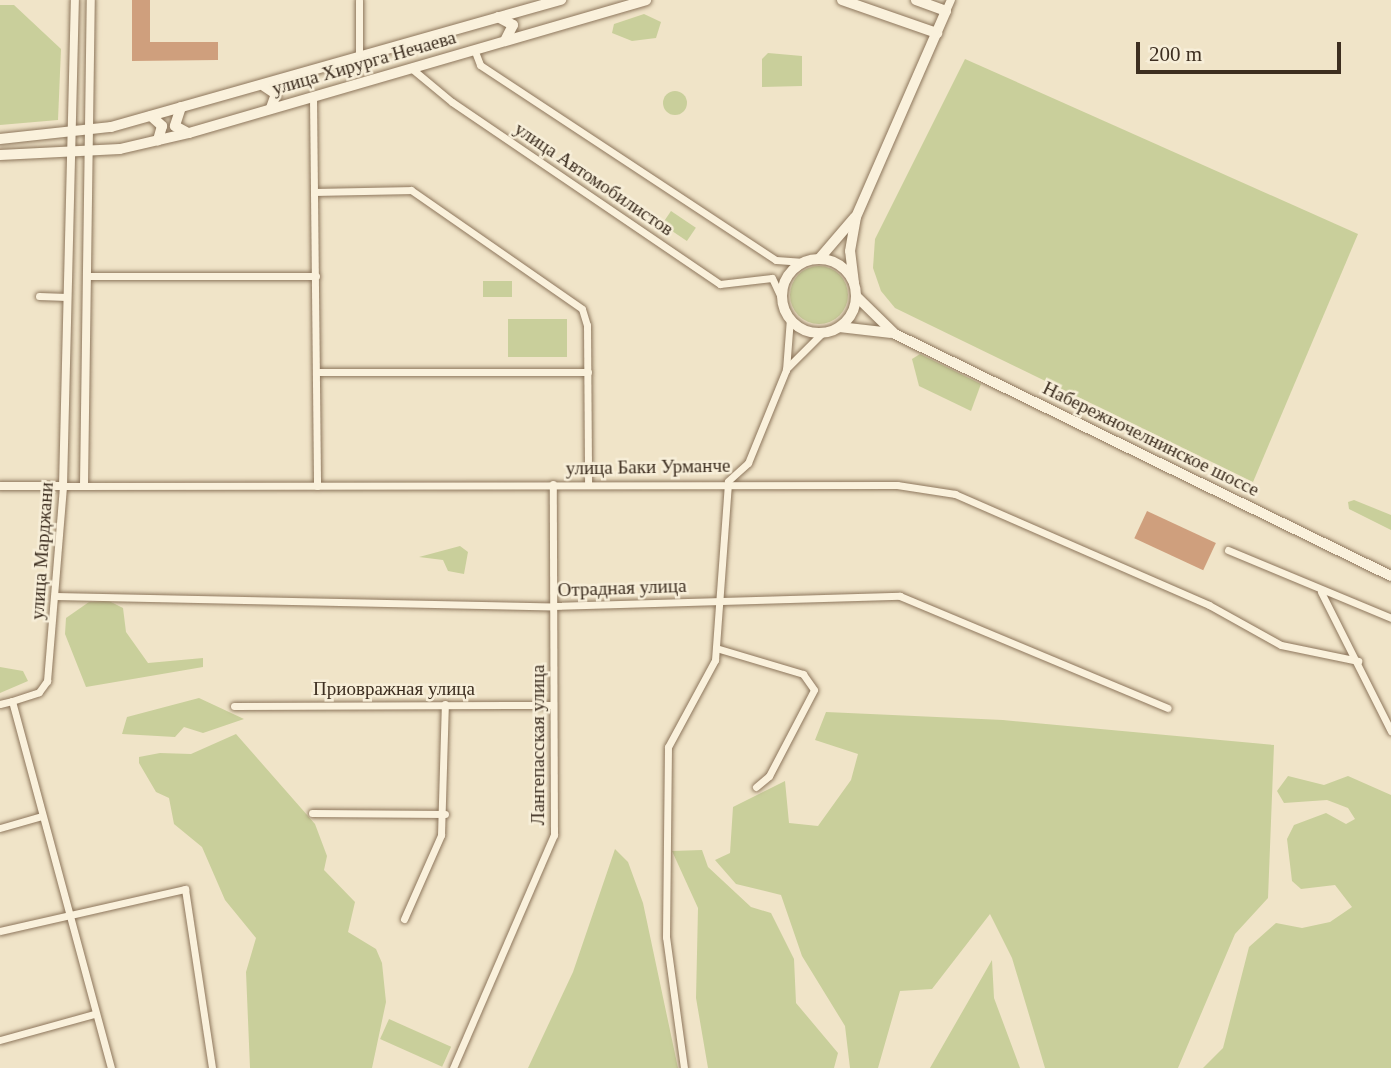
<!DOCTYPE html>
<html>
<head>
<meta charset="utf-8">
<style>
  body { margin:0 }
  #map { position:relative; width:1391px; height:1068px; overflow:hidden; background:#f0e4c8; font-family:"Times New Roman",serif }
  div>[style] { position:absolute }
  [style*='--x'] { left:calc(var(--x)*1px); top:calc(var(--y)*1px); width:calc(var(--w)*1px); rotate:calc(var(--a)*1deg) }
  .green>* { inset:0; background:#c9cf9b; transform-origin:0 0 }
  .round { border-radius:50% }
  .building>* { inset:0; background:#cf9f7d; transform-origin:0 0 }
  .roads { filter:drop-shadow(0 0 2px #8d765c) drop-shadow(0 0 2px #8d765c) }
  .minor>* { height:7px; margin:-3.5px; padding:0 3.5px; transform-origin:3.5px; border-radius:3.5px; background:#faf1dc }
  .tertiary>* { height:8px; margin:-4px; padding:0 4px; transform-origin:4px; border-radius:4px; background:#faf1dc }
  .secondary>* { height:10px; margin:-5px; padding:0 5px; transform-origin:5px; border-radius:5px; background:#faf1dc }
  .secondary>.ring { margin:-5px; padding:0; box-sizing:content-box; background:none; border:10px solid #faf1dc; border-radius:50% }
  span { translate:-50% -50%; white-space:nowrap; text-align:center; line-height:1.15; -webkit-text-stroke:5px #f7eed8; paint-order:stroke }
  .street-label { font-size:19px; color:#3d2e20 }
  .scale { position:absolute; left:1136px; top:42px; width:205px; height:32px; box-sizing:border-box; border:4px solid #3d2e20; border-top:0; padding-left:9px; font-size:21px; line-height:24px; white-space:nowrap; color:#3d2e20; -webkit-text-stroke:5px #f7eed8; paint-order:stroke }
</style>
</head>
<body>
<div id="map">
  <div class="green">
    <div style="clip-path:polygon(0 5px,14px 5px,61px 49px,58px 120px,0 125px)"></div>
    <div style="clip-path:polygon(644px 14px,661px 22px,656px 38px,632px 41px,612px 33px,614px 24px)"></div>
    <div style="clip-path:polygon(768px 53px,802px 56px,802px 86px,762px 87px,762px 59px)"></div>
    <div style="clip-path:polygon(965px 59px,1358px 234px,1253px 482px,895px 308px,881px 291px,873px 268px,875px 239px)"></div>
    <div class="round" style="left:663px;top:91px;width:24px;height:24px"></div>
    <div style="left:671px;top:211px;width:30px;height:16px;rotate:34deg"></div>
    <div class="round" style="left:790px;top:266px;width:58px;height:58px"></div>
    <div style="left:483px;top:281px;width:29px;height:16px"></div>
    <div style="left:567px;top:319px;width:38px;height:59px;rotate:90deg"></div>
    <div style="clip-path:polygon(920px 354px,981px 384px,971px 411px,919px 386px,912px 359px)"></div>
    <div style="clip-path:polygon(1354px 500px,1391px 515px,1391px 530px,1349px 509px,1348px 502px)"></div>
    <div style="clip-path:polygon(460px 546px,468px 552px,464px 574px,448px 571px,443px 560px,419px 557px)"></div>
    <div style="clip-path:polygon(109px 601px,123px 608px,126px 632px,148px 663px,203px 658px,203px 667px,86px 687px,65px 634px,66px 618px,89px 602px)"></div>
    <div style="clip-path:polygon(0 667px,23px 671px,28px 681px,0 693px)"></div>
    <div style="clip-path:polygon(199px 698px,244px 719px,203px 733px,184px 727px,175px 737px,122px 734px,127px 717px)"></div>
    <div style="clip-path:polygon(826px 712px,1003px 720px,1274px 745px,1268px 898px,1235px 934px,1178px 1068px,1045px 1068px,1012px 958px,990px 914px,932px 989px,900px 991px,878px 1068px,850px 1068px,845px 1026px,802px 956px,781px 895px,736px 884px,715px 860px,730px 853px,733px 807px,785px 781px,789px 823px,818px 826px,851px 780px,858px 754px,815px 740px)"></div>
    <div style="clip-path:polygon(236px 734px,315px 824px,327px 856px,324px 870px,355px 902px,348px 932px,376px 949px,382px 963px,386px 1002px,372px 1068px,250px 1068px,246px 972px,256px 938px,225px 900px,202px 847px,174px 824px,169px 798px,156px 792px,139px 763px,139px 757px,160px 753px,191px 754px)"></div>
    <div style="clip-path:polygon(1288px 776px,1324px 785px,1348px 776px,1391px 795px,1391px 1068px,1203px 1068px,1223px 1048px,1249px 947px,1276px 923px,1302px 928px,1330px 922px,1352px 907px,1335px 885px,1301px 889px,1292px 881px,1287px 839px,1294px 825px,1326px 813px,1346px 824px,1355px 819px,1348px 808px,1327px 800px,1284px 803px,1277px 791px)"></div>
    <div style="clip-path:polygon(615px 849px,628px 862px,643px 903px,678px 1068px,528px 1068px,573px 972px)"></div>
    <div style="clip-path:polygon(702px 850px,708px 867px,751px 907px,771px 913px,794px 959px,796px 1003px,838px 1053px,834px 1068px,708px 1068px,696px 998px,698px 908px,672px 851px)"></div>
    <div style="clip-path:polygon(992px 960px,994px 998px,1020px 1068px,930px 1068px)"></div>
    <div style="left:389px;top:1019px;width:68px;height:22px;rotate:24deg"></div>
  </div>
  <div class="building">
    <div style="clip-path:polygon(132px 0,150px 0,150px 42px,218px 42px,218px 60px,132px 61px)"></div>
    <div style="left:1147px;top:511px;width:76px;height:30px;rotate:25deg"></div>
  </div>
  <div class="roads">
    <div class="minor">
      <div style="--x:359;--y:0;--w:59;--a:90"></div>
      <div style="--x:474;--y:49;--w:17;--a:69"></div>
      <div style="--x:480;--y:65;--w:354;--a:33.4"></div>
      <div style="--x:776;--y:260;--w:28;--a:4"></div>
      <div style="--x:411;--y:68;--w:53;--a:39.7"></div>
      <div style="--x:452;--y:102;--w:324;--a:34.2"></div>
      <div style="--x:720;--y:284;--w:52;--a:-6.6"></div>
      <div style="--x:772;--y:278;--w:26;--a:65"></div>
      <div style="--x:313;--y:97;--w:389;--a:89.4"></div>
      <div style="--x:317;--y:192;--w:94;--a:-1.2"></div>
      <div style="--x:411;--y:190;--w:208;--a:34.8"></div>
      <div style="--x:582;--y:309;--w:17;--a:73"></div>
      <div style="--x:587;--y:325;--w:159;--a:89.6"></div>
      <div style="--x:90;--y:276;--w:226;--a:0"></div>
      <div style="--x:39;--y:296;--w:28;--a:2"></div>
      <div style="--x:786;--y:369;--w:51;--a:-45"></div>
      <div style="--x:318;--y:372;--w:270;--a:0"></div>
      <div style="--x:1228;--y:550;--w:177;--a:22.6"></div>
      <div style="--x:1321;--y:592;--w:156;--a:63.3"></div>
      <div style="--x:55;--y:596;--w:498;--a:1.2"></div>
      <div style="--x:553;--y:606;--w:347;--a:-1.7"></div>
      <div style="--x:900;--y:596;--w:290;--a:22.7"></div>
      <div style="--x:716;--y:648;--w:91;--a:16.6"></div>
      <div style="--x:803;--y:674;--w:19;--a:55"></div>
      <div style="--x:814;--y:690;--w:97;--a:117.6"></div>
      <div style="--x:769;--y:776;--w:17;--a:140"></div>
      <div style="--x:0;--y:704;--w:12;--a:-14"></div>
      <div style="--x:234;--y:706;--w:319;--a:-0.2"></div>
      <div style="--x:312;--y:813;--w:133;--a:0.4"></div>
      <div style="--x:0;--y:828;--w:44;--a:-15.9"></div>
      <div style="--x:404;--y:919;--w:92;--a:-66.2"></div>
      <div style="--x:441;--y:835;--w:131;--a:-88.3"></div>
      <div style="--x:0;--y:931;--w:190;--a:-12.8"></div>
      <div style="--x:185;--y:889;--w:181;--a:81.4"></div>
      <div style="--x:0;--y:1040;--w:98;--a:-15.5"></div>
      <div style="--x:111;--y:1068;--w:380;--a:-105.1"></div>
      <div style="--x:12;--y:701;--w:28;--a:-18"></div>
      <div style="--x:39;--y:692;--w:14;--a:-54"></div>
      <div style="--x:47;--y:681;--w:196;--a:-85.3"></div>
      <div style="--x:63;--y:486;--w:834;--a:-0.07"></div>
      <div style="--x:897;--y:485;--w:59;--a:8.8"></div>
      <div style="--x:955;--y:494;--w:277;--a:23.6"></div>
      <div style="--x:1209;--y:605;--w:82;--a:29.1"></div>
      <div style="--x:1281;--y:645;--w:79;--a:11.7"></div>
      <div style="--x:453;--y:1068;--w:254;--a:-66.6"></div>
      <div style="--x:554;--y:835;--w:351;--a:-90.2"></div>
      <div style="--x:684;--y:1068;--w:132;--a:-97.8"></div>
      <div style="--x:666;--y:937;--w:190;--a:-89.4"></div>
      <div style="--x:668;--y:747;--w:99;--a:-61.6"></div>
      <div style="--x:715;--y:660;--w:179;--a:-85.8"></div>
      <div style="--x:728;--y:481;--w:27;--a:-42"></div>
      <div style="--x:748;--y:463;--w:100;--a:-67.8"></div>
      <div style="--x:786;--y:370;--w:52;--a:-85.6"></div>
    </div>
    <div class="tertiary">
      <div style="--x:946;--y:11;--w:12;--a:-66"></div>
      <div style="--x:84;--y:485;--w:485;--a:-89.2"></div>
      <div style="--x:0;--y:486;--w:63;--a:0"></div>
      <div style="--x:63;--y:486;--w:486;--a:-88.6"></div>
    </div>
    <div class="secondary">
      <div style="--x:842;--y:0;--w:101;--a:19.2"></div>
      <div style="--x:498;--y:17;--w:17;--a:28"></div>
      <div style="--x:513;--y:25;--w:16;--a:117"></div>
      <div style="--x:264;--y:86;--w:14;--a:34"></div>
      <div style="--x:276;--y:94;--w:15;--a:110"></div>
      <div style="--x:181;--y:107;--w:20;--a:108"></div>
      <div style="--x:175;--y:126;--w:15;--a:28"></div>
      <div style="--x:151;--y:116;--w:15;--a:42"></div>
      <div style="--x:162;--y:126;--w:15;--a:106"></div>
      <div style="--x:0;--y:139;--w:112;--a:-6.2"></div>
      <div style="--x:111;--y:127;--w:468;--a:-15.8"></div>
      <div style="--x:0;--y:155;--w:120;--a:-2.9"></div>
      <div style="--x:120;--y:149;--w:71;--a:-13.1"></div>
      <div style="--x:189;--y:133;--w:476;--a:-16.2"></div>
      <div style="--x:819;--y:259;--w:55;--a:-49.4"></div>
      <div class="ring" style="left:782px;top:259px;width:64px;height:64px"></div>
      <div style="--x:854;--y:283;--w:32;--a:-97"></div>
      <div style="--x:850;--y:251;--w:35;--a:-80"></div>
      <div style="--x:856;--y:217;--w:225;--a:-66.4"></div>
      <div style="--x:946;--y:11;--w:32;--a:-160"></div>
      <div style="--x:856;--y:296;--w:54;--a:44.3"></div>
      <div style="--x:895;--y:334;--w:552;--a:26.01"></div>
      <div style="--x:840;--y:327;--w:51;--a:6.7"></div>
    </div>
  </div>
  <div class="street-label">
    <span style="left:364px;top:63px;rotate:-16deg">улица Хирурга Нечаева</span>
    <span style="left:594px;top:179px;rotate:34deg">улица Автомобилистов</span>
    <span style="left:1151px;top:439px;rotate:26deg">Набережночелнинское шоссе</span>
    <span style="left:648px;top:467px;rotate:-1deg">улица Баки Урманче</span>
    <span style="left:42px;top:551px;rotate:-86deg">улица Марджани</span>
    <span style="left:622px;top:588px;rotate:-2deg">Отрадная улица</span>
    <span style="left:394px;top:689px">Приовражная улица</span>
    <span style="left:538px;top:745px;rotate:-90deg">Лангепасская улица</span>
  </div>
  <div class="scale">200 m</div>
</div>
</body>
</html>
